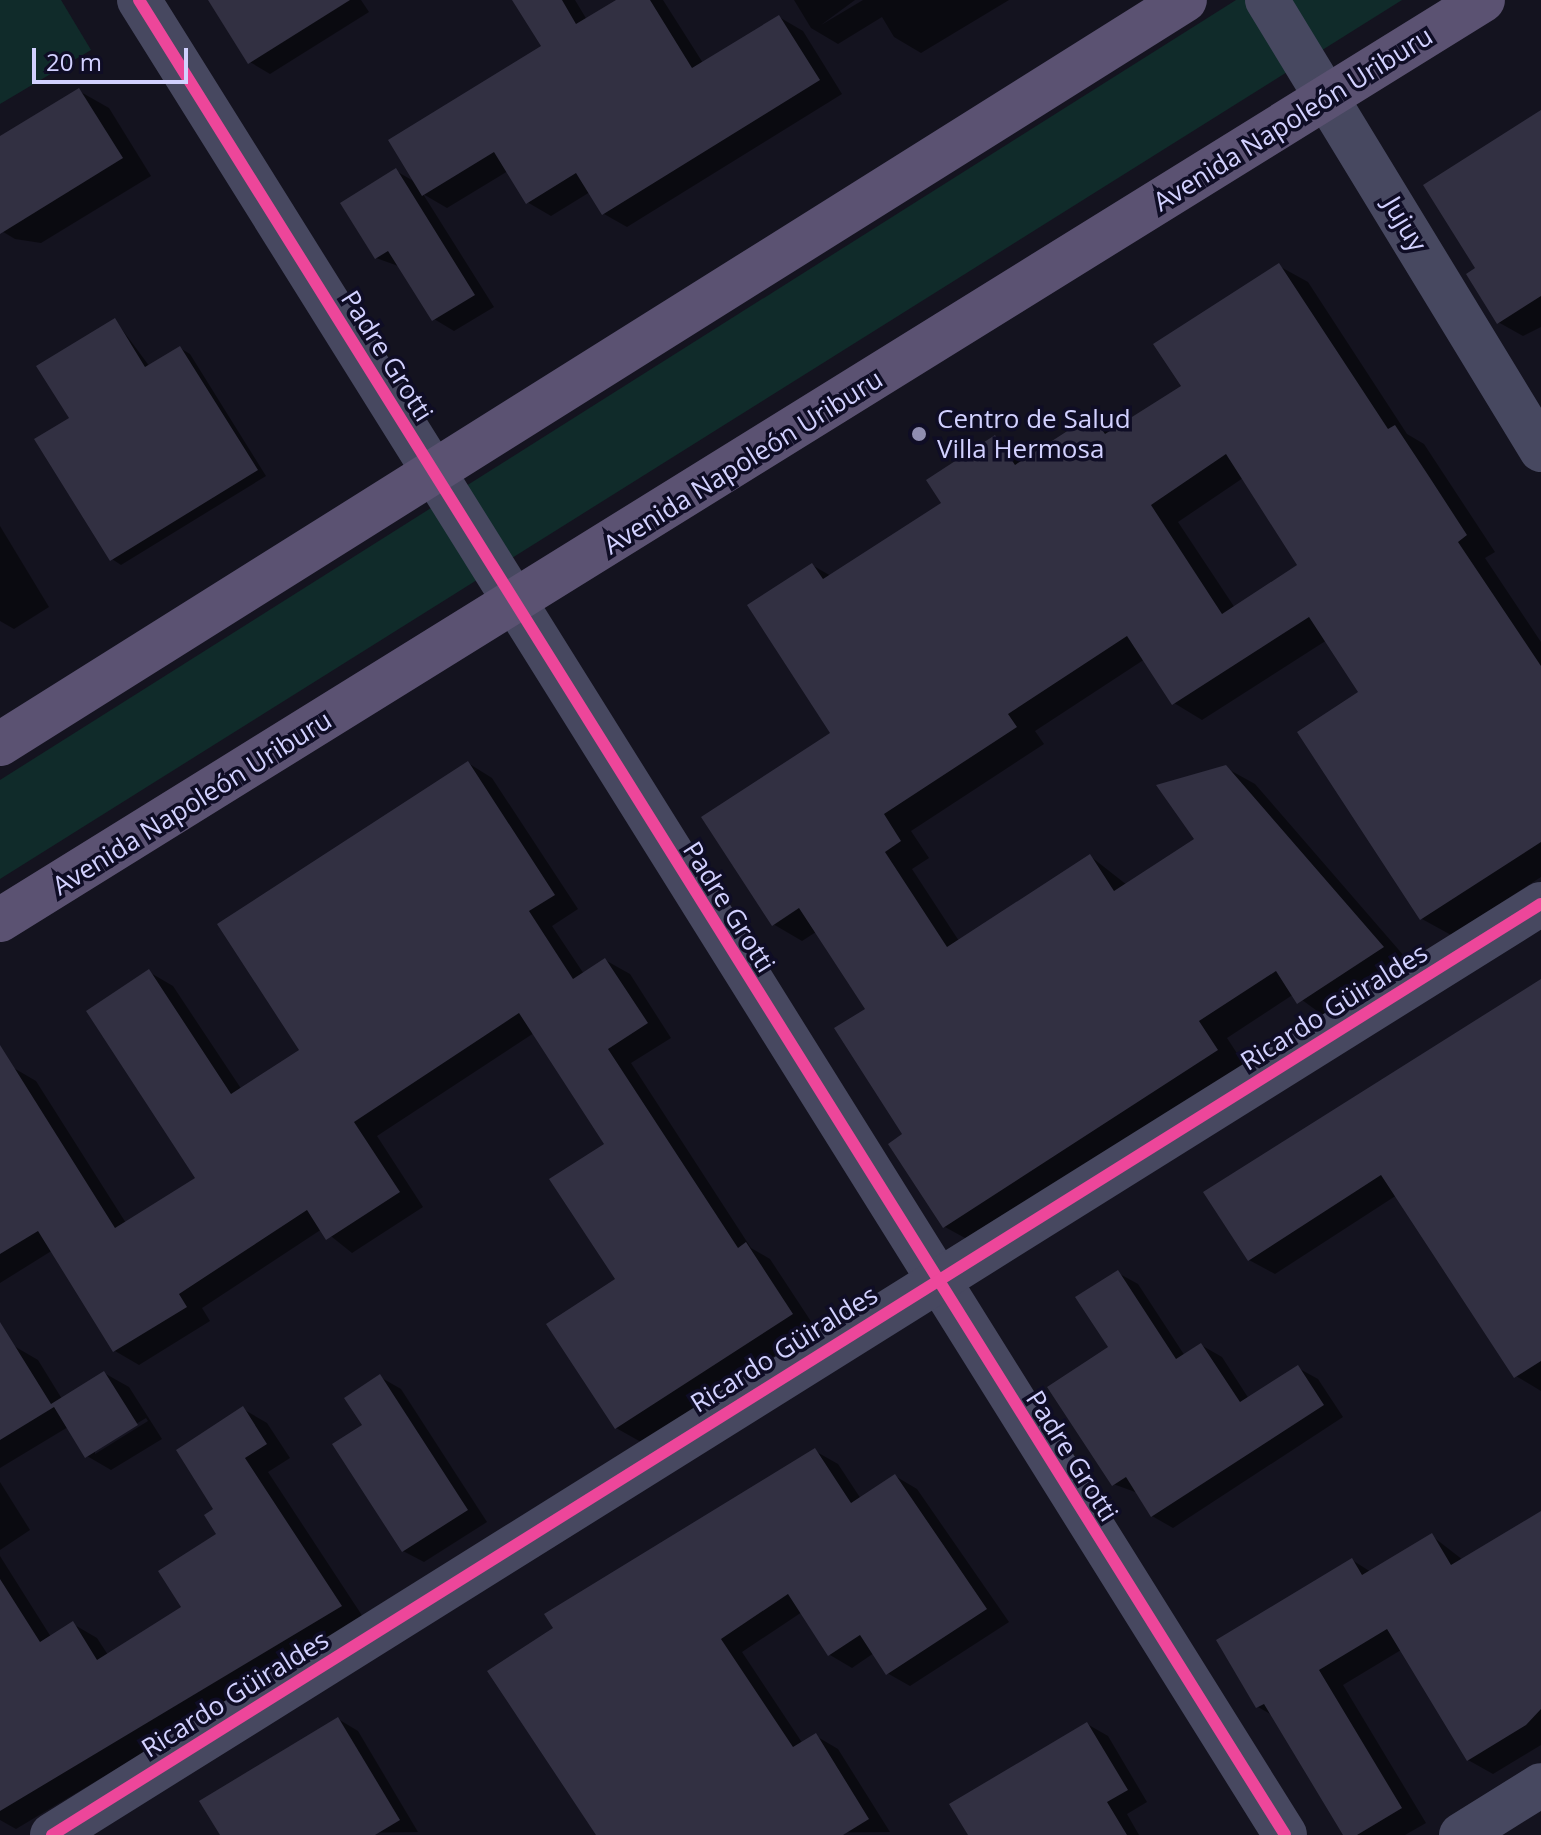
<!DOCTYPE html>
<html>
<head>
<meta charset="utf-8">
<style>
  body { margin:0 }
  #map { position:relative; width:1541px; height:1835px; overflow:hidden; background:#14131f; font-family:"Open Sans",sans-serif }
  div>[style] { position:absolute }
  [style*='--x'] { left:calc(var(--x)*1px); top:calc(var(--y)*1px); width:calc(var(--w)*1px); rotate:calc(var(--a)*1deg) }
  .green>* { inset:0; background:#102b2a }
  .shadow>* { inset:0; background:#0007 }
  .building>* { inset:0; background:#323042 }
  .minor>* { height:44px; margin:-22px; padding:0 22px; transform-origin:22px; border-radius:22px; background:#474860 }
  .major>* { height:44px; margin:-22px; padding:0 22px; transform-origin:22px; border-radius:22px; background:#5b5272 }
  .cycleway>* { height:12px; margin:-6px; padding:0 6px; transform-origin:6px; border-radius:6px; background:#ed469a }
  .dots>* { width:22px; height:22px; translate:-50% -50%; box-sizing:border-box; border:4px solid #0f0d25; border-radius:50% }
  span { translate:-50% -50%; white-space:nowrap; text-align:center; line-height:1.15; -webkit-text-stroke:7px #0f0d25; paint-order:stroke }
  .street-label { font-size:26px; color:#d2d1ff }
  .poi-label { font-size:26px; color:#d2d1ff }
  .left { translate:0 -50%; text-align:left }
  .scale { position:absolute; left:32px; top:48px; width:156px; height:36px; box-sizing:border-box; border:4px solid #d2d1ff; border-top:0; padding-left:10px; font-size:24px; line-height:28px; white-space:nowrap; color:#d2d1ff; -webkit-text-stroke:6px #0f0d25; paint-order:stroke }
</style>
</head>
<body>
<div id="map">
  <div class="green">
    <div style="clip-path:polygon(0 0,61px 0,91px 50px,0 104px)"></div>
    <div style="clip-path:polygon(1236px 0,1402px 0,0 879px,0 780px)"></div>
  </div>
  <div class="shadow">
    <div style="clip-path:polygon(210px 0,361px 0,369px 12px,270px 74px,250px 62px)"></div>
    <div style="clip-path:polygon(516px 0,575px 0,587px 20px,619px 0,663px 0,703px 63px,779px 17px,803px 31px,842px 94px,627px 227px,604px 214px,590px 192px,551px 216px,527px 202px,508px 171px,447px 208px,423px 194px,494px 307px,454px 331px,434px 319px,401px 267px,376px 258px,396px 171px,417px 183px,544px 46px)"></div>
    <div style="clip-path:polygon(794px 0,855px 0,821px 25px,863px 0,1009px 0,921px 53px,894px 37px,882px 17px,838px 44px,811px 28px)"></div>
    <div style="clip-path:polygon(79px 91px,109px 108px,151px 176px,41px 243px,15px 239px,0 230px,0 139px)"></div>
    <div style="clip-path:polygon(1541px 111px,1541px 327px,1523px 336px,1498px 322px,1478px 269px)"></div>
    <div style="clip-path:polygon(evenodd,1279px 266px,1308px 282px,1407px 434px,1424px 444px,1495px 552px,1485px 558px,1541px 642px,1541px 877px,1451px 935px,1422px 919px,1360px 692px,1327px 640px,1202px 720px,1174px 703px,1145px 659px,1035px 731px,1044px 744px,911px 831px,929px 858px,912px 869px,959px 941px,1090px 856px,1127px 885px,1197px 839px,1226px 768px,1255px 784px,1411px 964px,1328px 1019px,1294px 994px,1227px 1038px,1246px 1067px,974px 1243px,945px 1227px,868px 1010px,816px 932px,802px 941px,773px 924px,833px 734px,812px 565px,831px 576px,944px 503px,995px 437px,1028px 459px,1092px 417px,1115px 430px,1183px 386px,1279px 266px,1243px 478px,1300px 565px,1235px 608px,1178px 522px,1243px 478px)"></div>
    <div style="clip-path:polygon(115px 320px,150px 367px,180px 348px,190px 354px,266px 476px,121px 565px,112px 559px)"></div>
    <div style="clip-path:polygon(0 526px,49px 607px,14px 629px,0 621px)"></div>
    <div style="clip-path:polygon(468px 763px,492px 778px,578px 909px,552px 926px,584px 974px,605px 960px,630px 974px,671px 1038px,631px 1063px,751px 1248px,770px 1259px,816px 1329px,641px 1442px,616px 1428px,618px 1280px,607px 1144px,534px 1033px,377px 1136px,423px 1207px,352px 1253px,322px 1229px,202px 1308px,210px 1321px,139px 1365px,115px 1351px,53px 1250px,0 1283px,0 1074px,12px 1067px,36px 1081px,126px 1223px,197px 1179px,149px 972px,173px 986px,242px 1090px,302px 1050px)"></div>
    <div style="clip-path:polygon(1541px 980px,1541px 1391px,1516px 1376px,1397px 1195px,1275px 1274px,1249px 1260px)"></div>
    <div style="clip-path:polygon(1118px 1273px,1138px 1284px,1185px 1356px,1201px 1345px,1222px 1357px,1249px 1399px,1298px 1368px,1318px 1379px,1343px 1417px,1173px 1528px,1152px 1516px,1138px 1493px,1113px 1484px)"></div>
    <div style="clip-path:polygon(evenodd,14px 1346px,38px 1360px,62px 1399px,104px 1373px,129px 1387px,162px 1439px,111px 1470px,87px 1456px,68px 1427px,0 1468px,0 1355px,14px 1346px,146px 1418px,148px 1421px,95px 1454px,95px 1449px,146px 1418px)"></div>
    <div style="clip-path:polygon(380px 1377px,401px 1389px,487px 1522px,424px 1562px,403px 1551px,365px 1425px)"></div>
    <div style="clip-path:polygon(243px 1409px,267px 1423px,290px 1458px,268px 1472px,365px 1620px,16px 1829px,0 1820px,0 1556px,51px 1637px,73px 1624px,97px 1638px,108px 1655px,184px 1607px,219px 1534px,216px 1510px)"></div>
    <div style="clip-path:polygon(815px 1451px,838px 1464px,861px 1499px,895px 1476px,917px 1489px,1009px 1622px,910px 1686px,887px 1673px,874px 1653px,852px 1668px,830px 1655px,802px 1612px,742px 1652px,803px 1744px,816px 1736px,838px 1749px,890px 1832px,597px 1835px)"></div>
    <div style="clip-path:polygon(0 1482px,30px 1530px,0 1550px)"></div>
    <div style="clip-path:polygon(1541px 1513px,1541px 1745px,1493px 1774px,1468px 1760px,1401px 1650px,1343px 1685px,1426px 1823px,1405px 1835px,1345px 1835px,1274px 1716px,1258px 1707px,1352px 1560px,1371px 1572px,1432px 1536px,1463px 1560px)"></div>
    <div style="clip-path:polygon(338px 1719px,358px 1731px,418px 1832px,222px 1835px)"></div>
    <div style="clip-path:polygon(1087px 1724px,1108px 1736px,1147px 1802px,1127px 1814px,1139px 1835px,971px 1835px)"></div>
  </div>
  <div class="building">
    <div style="clip-path:polygon(208px 0,350px 0,248px 64px)"></div>
    <div style="clip-path:polygon(512px 0,562px 0,576px 24px,616px 0,650px 0,692px 68px,779px 15px,820px 80px,602px 215px,576px 173px,526px 204px,494px 152px,422px 196px,388px 140px,541px 46px)"></div>
    <div style="clip-path:polygon(79px 88px,123px 158px,0 234px,0 136px)"></div>
    <div style="clip-path:polygon(1541px 110px,1541px 296px,1497px 324px,1466px 274px,1475px 268px,1423px 185px)"></div>
    <div style="clip-path:polygon(396px 168px,475px 295px,432px 321px,388px 251px,375px 259px,340px 203px)"></div>
    <div style="clip-path:polygon(evenodd,1279px 263px,1388px 429px,1395px 425px,1430px 478px,1467px 535px,1458px 542px,1541px 666px,1541px 842px,1420px 920px,1297px 732px,1358px 692px,1309px 617px,1172px 705px,1127px 636px,1008px 714px,1017px 727px,884px 814px,901px 841px,885px 852px,947px 947px,1090px 854px,1114px 891px,1194px 839px,1156px 785px,1226px 765px,1384px 947px,1297px 1004px,1276px 971px,1199px 1021px,1218px 1050px,943px 1228px,888px 1144px,902px 1134px,834px 1028px,865px 1009px,799px 908px,772px 926px,701px 817px,830px 733px,747px 605px,812px 563px,823px 579px,941px 503px,926px 480px,995px 435px,1015px 465px,1092px 415px,1105px 434px,1181px 386px,1153px 344px,1279px 263px,1226px 454px,1297px 565px,1222px 614px,1151px 505px,1226px 454px)"></div>
    <div style="clip-path:polygon(115px 318px,145px 367px,180px 346px,258px 470px,110px 561px,34px 439px,69px 418px,36px 366px)"></div>
    <div style="clip-path:polygon(468px 761px,555px 895px,529px 911px,573px 979px,605px 958px,648px 1023px,608px 1049px,738px 1248px,746px 1242px,793px 1314px,615px 1429px,546px 1324px,615px 1279px,549px 1179px,604px 1144px,519px 1013px,354px 1122px,400px 1192px,326px 1240px,307px 1210px,179px 1294px,187px 1307px,113px 1352px,38px 1231px,0 1254px,0 1045px,115px 1228px,195px 1178px,86px 1011px,149px 969px,231px 1094px,299px 1050px,217px 924px)"></div>
    <div style="clip-path:polygon(1541px 979px,1541px 1361px,1514px 1378px,1381px 1175px,1248px 1261px,1203px 1192px)"></div>
    <div style="clip-path:polygon(1118px 1270px,1176px 1359px,1201px 1343px,1240px 1402px,1298px 1365px,1324px 1405px,1151px 1517px,1126px 1477px,1112px 1486px,1047px 1387px,1108px 1347px,1075px 1297px)"></div>
    <div style="clip-path:polygon(0 1322px,51px 1404px,104px 1371px,138px 1425px,85px 1458px,54px 1407px,0 1440px)"></div>
    <div style="clip-path:polygon(380px 1374px,468px 1510px,402px 1552px,332px 1444px,362px 1425px,344px 1398px)"></div>
    <div style="clip-path:polygon(243px 1406px,267px 1444px,245px 1458px,342px 1606px,0 1811px,0 1579px,40px 1642px,73px 1621px,97px 1660px,181px 1607px,158px 1571px,216px 1534px,204px 1515px,213px 1509px,176px 1450px)"></div>
    <div style="clip-path:polygon(815px 1448px,851px 1503px,895px 1474px,987px 1609px,886px 1675px,860px 1635px,828px 1656px,788px 1594px,721px 1639px,793px 1747px,816px 1733px,869px 1819px,843px 1835px,596px 1835px,487px 1671px,553px 1628px,544px 1614px)"></div>
    <div style="clip-path:polygon(1541px 1511px,1541px 1709px,1526px 1725px,1467px 1761px,1387px 1629px,1319px 1670px,1402px 1808px,1357px 1835px,1343px 1835px,1264px 1704px,1256px 1708px,1216px 1640px,1352px 1558px,1362px 1575px,1432px 1533px,1451px 1565px)"></div>
    <div style="clip-path:polygon(338px 1717px,400px 1820px,375px 1835px,220px 1835px,199px 1801px)"></div>
    <div style="clip-path:polygon(1087px 1722px,1128px 1790px,1107px 1802px,1127px 1835px,968px 1835px,949px 1804px)"></div>
  </div>
  <div class="minor">
    <div style="--x:139;--y:0;--w:2163;--a:58.01"></div>
    <div style="--x:1267;--y:0;--w:527;--a:58.66"></div>
    <div style="--x:52;--y:1835;--w:1756;--a:-32.02"></div>
    <div style="--x:1461;--y:1835;--w:94;--a:-32"></div>
  </div>
  <div class="major">
    <div style="--x:0;--y:744;--w:1399;--a:-32.12"></div>
    <div style="--x:0;--y:920;--w:1745;--a:-31.81"></div>
  </div>
  <div class="cycleway">
    <div style="--x:139;--y:0;--w:2163;--a:58.01"></div>
    <div style="--x:52;--y:1835;--w:1756;--a:-32.02"></div>
  </div>
  <div class="dots">
    <div style="left:919px;top:434px;background:#908eb1"></div>
  </div>
  <div class="street-label">
    <span style="left:1293px;top:119px;rotate:-32deg">Avenida Napoleón Uriburu</span>
    <span style="left:1405px;top:224px;rotate:59deg">Jujuy</span>
    <span style="left:387px;top:356px;rotate:58deg">Padre Grotti</span>
    <span style="left:743px;top:462px;rotate:-32deg">Avenida Napoleón Uriburu</span>
    <span style="left:192px;top:803px;rotate:-32deg">Avenida Napoleón Uriburu</span>
    <span style="left:729px;top:907px;rotate:58deg">Padre Grotti</span>
    <span style="left:1334px;top:1007px;rotate:-32deg">Ricardo Güiraldes</span>
    <span style="left:784px;top:1349px;rotate:-32deg">Ricardo Güiraldes</span>
    <span style="left:1072px;top:1456px;rotate:58deg">Padre Grotti</span>
    <span style="left:235px;top:1694px;rotate:-32deg">Ricardo Güiraldes</span>
  </div>
  <div class="poi-label">
    <span class="left" style="left:937px;top:434px">Centro de Salud<br>Villa Hermosa</span>
  </div>
  <div class="scale">20 m</div>
</div>
</body>
</html>
